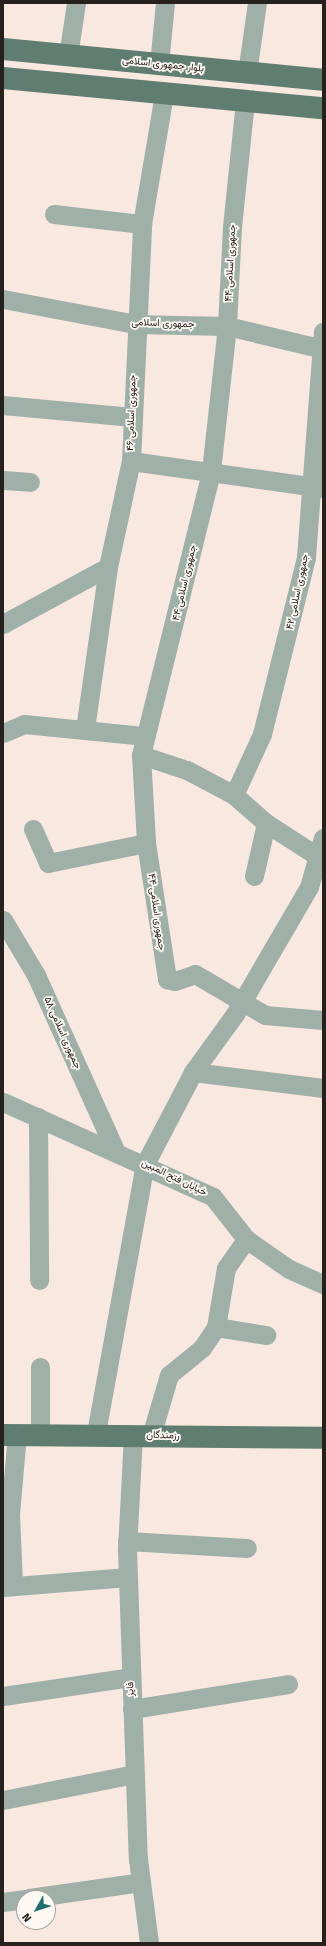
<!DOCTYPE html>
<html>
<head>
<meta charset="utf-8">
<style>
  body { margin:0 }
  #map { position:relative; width:326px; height:1946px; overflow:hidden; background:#f8e8df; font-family:"Fira Sans",Vazirmatn,sans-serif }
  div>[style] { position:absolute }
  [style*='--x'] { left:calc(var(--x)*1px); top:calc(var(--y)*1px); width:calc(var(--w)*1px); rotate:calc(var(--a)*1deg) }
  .minor>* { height:19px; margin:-9.5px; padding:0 9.5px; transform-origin:9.5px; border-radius:9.5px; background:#9fb0a9 }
  .major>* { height:22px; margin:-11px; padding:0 11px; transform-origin:11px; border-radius:11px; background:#5f7d71 }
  span { translate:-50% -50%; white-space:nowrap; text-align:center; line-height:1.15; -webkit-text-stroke:3.5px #fef8f4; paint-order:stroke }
  .street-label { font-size:10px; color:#26211d }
  .frame { position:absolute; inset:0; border:4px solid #26211d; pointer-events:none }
  .north { position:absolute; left:16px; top:1890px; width:40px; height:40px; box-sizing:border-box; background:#fef8f4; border:1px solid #a8a29e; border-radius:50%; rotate:231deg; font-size:11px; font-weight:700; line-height:16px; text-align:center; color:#26211d }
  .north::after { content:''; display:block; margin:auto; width:14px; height:18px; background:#216d6d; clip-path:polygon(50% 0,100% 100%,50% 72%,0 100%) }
</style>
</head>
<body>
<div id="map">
  <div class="minor">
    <div style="--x:68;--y:56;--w:54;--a:-81.4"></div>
    <div style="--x:159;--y:64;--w:61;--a:-84.4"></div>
    <div style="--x:247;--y:73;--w:71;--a:-81.9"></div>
    <div style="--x:245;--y:101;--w:127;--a:95.9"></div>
    <div style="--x:232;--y:227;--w:99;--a:92.9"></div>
    <div style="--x:227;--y:326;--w:147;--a:96.3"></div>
    <div style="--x:211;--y:472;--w:292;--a:103.9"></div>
    <div style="--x:141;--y:755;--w:88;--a:86.7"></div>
    <div style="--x:146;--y:843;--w:138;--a:81.2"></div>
    <div style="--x:167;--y:979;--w:8;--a:14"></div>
    <div style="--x:175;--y:981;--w:21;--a:-19"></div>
    <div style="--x:195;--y:974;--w:81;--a:30.4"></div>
    <div style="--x:265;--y:1015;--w:58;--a:4.9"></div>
    <div style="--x:54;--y:214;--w:89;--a:6.5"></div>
    <div style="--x:3;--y:299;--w:134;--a:10.7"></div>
    <div style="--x:135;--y:324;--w:92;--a:1.2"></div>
    <div style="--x:227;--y:326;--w:99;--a:13.5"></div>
    <div style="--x:3;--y:405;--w:130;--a:5.3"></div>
    <div style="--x:131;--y:461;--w:194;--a:8"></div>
    <div style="--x:3;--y:480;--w:27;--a:4"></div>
    <div style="--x:3;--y:624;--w:119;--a:-28.5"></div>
    <div style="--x:85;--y:729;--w:164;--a:-81.9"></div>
    <div style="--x:108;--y:567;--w:108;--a:-77.8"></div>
    <div style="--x:131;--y:461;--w:237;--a:-87.3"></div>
    <div style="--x:142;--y:224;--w:132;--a:-80.4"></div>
    <div style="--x:3;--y:733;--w:23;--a:-23"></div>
    <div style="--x:24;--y:724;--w:122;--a:5.7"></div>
    <div style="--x:141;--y:755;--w:48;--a:18.1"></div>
    <div style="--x:187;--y:770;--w:53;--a:28"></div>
    <div style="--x:234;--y:795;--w:43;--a:41.2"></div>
    <div style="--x:266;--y:823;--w:61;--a:32.9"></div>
    <div style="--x:234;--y:795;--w:67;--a:-65.3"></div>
    <div style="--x:262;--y:734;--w:182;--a:-76"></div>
    <div style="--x:306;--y:557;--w:226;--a:-85.7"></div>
    <div style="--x:33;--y:829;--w:37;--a:66"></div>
    <div style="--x:48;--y:863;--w:100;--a:-11.5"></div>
    <div style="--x:254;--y:876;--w:54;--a:-77.2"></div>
    <div style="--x:3;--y:920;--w:64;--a:59"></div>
    <div style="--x:36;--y:975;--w:192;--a:65.7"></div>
    <div style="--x:193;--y:1072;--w:131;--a:7"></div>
    <div style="--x:3;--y:1102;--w:230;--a:24.3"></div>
    <div style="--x:213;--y:1197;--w:53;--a:51.8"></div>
    <div style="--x:246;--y:1239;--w:52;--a:34.9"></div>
    <div style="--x:289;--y:1269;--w:37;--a:24"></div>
    <div style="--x:38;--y:1117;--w:163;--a:89.6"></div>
    <div style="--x:216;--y:1327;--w:51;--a:9.1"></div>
    <div style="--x:96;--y:1433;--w:273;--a:-79.7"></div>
    <div style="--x:145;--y:1164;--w:104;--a:-62.4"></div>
    <div style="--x:193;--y:1072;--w:72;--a:-54.1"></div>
    <div style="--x:235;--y:1014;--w:147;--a:-59.8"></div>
    <div style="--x:309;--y:887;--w:51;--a:-74.1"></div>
    <div style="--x:40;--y:1434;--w:67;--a:-90"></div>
    <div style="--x:133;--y:1435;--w:114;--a:93"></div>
    <div style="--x:127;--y:1549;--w:310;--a:88"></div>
    <div style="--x:138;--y:1859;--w:85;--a:82.5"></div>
    <div style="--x:151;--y:1436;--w:64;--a:-73.6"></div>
    <div style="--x:169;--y:1375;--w:43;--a:-39.3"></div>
    <div style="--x:202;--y:1348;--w:25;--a:-56"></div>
    <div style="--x:216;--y:1327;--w:60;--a:-80.4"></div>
    <div style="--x:226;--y:1268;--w:35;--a:-55"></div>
    <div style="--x:127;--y:1541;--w:120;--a:3.3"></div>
    <div style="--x:13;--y:1585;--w:71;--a:-92.4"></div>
    <div style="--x:10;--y:1514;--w:80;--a:-85"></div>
    <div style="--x:3;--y:1587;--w:125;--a:-4.6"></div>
    <div style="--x:3;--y:1696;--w:129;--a:-8.4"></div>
    <div style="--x:132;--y:1709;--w:158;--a:-9.1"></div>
    <div style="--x:3;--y:1800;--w:134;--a:-11.2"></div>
    <div style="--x:29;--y:1898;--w:113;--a:-8.1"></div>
    <div style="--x:3;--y:1902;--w:21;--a:-8"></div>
  </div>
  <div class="major">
    <div style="--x:3;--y:49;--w:321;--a:5.5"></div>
    <div style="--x:3;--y:78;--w:321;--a:5.4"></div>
    <div style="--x:3;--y:1435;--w:320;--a:0.5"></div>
  </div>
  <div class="street-label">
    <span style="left:163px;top:65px;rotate:6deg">بلوار جمهوری اسلامی</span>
    <span style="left:231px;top:263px;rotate:-87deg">جمهوری اسلامی ۴۴</span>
    <span style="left:163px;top:324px;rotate:2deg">جمهوری اسلامی</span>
    <span style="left:132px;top:413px;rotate:-88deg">جمهوری اسلامی ۴۶</span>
    <span style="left:185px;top:583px;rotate:-77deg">جمهوری اسلامی ۴۴</span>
    <span style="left:298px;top:592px;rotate:-78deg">جمهوری اسلامی ۴۲</span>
    <span style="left:156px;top:912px;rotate:82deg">جمهوری اسلامی ۴۴</span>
    <span style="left:62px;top:1033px;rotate:66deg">جمهوری اسلامی ۵۸</span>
    <span style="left:174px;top:1178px;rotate:26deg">خیابان فتح المبین</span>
    <span style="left:163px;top:1436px;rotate:1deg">رزمندگان</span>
    <span style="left:131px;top:1689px;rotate:-92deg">فایز</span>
  </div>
  <div class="frame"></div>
  <div class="north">N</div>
</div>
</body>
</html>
